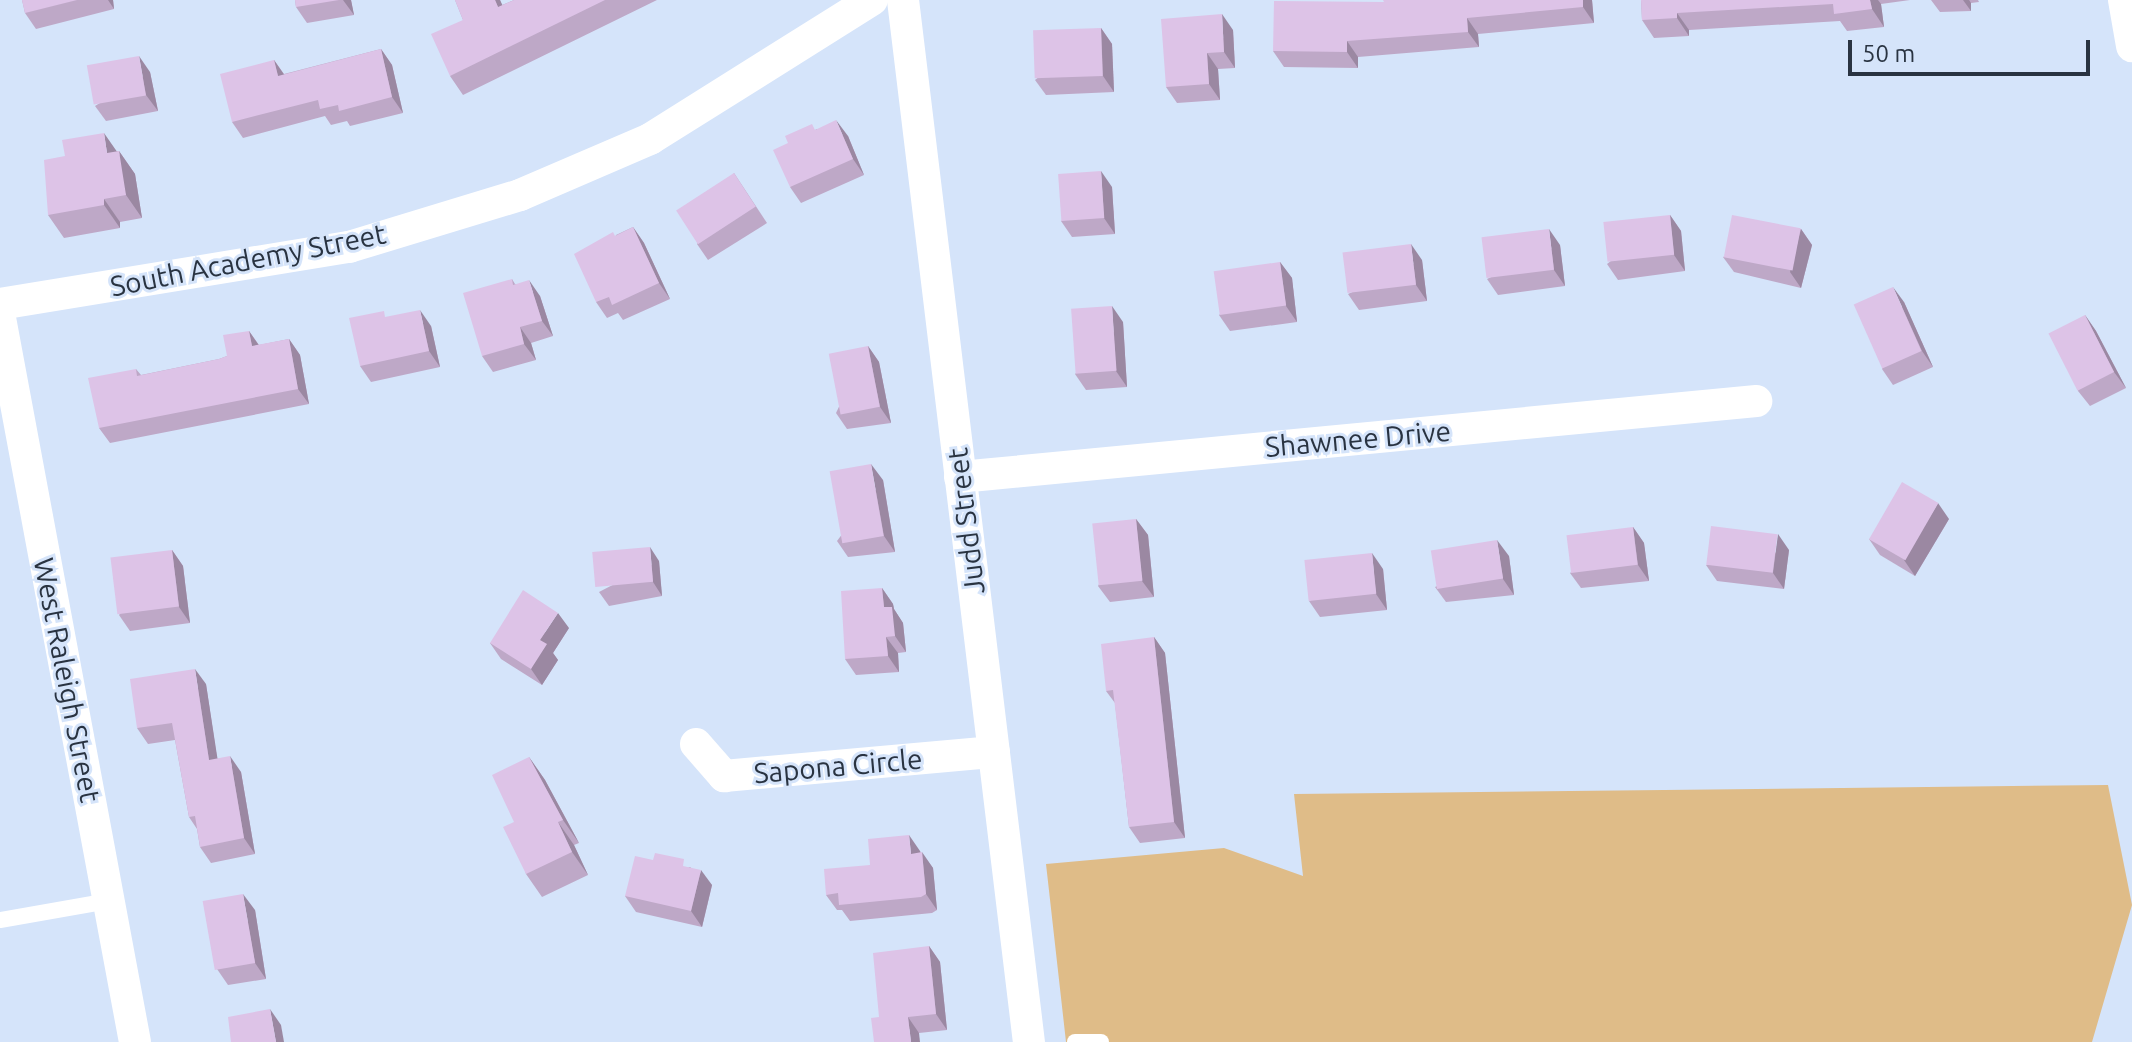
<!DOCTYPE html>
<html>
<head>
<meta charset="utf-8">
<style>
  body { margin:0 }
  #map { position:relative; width:2132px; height:1042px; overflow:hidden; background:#d5e4fa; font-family:Ubuntu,sans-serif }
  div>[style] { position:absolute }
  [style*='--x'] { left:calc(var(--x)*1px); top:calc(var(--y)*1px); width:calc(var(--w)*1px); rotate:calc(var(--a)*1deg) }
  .green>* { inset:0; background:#dfbc88 }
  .service>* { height:16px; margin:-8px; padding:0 8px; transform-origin:8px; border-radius:8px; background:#fff }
  .minor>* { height:32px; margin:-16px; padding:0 16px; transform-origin:16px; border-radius:16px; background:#fff }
  .wall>* { inset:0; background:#bea8c7 }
  .shaded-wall>* { inset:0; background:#9b88a2 }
  .building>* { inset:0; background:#ddc3e7; transform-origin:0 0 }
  span { translate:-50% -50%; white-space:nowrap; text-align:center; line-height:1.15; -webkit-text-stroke:6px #d5e4fa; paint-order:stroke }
  .street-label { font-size:28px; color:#293341 }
  .scale { position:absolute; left:1848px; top:40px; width:242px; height:36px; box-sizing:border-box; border:4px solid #293341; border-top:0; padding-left:10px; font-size:24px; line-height:28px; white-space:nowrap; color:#293341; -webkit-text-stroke:6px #d5e4fa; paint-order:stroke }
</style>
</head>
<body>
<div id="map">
  <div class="green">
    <div style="clip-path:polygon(2108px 785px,2132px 905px,2092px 1042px,1066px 1042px,1046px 864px,1224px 848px,1303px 876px,1294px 794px)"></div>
  </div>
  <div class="service">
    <div style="--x:0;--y:920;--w:111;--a:-9.9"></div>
    <div style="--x:1075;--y:1042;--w:26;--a:0"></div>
  </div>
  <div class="minor">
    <div style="--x:903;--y:0;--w:1050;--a:83.11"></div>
    <div style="--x:2124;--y:0;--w:47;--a:80.1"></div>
    <div style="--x:0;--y:304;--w:354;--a:-9.3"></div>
    <div style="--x:349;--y:247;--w:179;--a:-16.9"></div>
    <div style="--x:520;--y:195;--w:142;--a:-23.3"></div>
    <div style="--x:650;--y:139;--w:262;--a:-32.1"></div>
    <div style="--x:0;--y:318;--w:736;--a:79.44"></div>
    <div style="--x:960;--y:477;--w:800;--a:-5.45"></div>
    <div style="--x:696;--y:744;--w:43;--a:48.8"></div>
    <div style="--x:724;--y:776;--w:271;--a:-5.1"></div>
  </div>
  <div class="wall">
    <div style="clip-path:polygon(22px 0,113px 0,114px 9px,36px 29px,25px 13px)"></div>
    <div style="clip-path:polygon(295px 0,351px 0,354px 15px,307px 23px,296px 7px)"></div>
    <div style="clip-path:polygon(455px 0,500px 0,502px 5px,514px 0,657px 0,463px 95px,450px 76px,463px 20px)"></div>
    <div style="clip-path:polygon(1592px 0,1594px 23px,1478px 34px,1479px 47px,1358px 57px,1358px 68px,1284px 67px,1273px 51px,1384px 2px)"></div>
    <div style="clip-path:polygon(1641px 0,1910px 0,1881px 4px,1884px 27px,1847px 31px,1840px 21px,1689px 30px,1689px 36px,1654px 38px,1642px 20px)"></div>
    <div style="clip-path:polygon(1931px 0,1978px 0,1979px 2px,1971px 3px,1971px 11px,1940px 12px)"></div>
    <div style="clip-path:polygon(1101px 28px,1112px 44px,1114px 92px,1046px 95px,1035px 80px)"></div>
    <div style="clip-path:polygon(1233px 30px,1235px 68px,1218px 69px,1220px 100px,1177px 103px,1166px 87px)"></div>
    <div style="clip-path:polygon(381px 49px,392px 65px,403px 113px,350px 126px,347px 121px,331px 125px,325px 116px,243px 138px,232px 122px,274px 60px,284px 74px)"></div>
    <div style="clip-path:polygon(150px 72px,158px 111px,106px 121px,95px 106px)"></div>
    <div style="clip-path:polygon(816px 129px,848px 136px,864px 175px,801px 203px,790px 187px)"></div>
    <div style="clip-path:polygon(117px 151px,119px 151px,135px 174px,142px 218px,120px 222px,120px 228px,64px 238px,48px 215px)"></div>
    <div style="clip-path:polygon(734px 173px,767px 223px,708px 260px,697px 244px)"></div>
    <div style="clip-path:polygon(1112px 187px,1115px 234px,1072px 237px,1061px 221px)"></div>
    <div style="clip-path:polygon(1670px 215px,1681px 231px,1685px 271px,1618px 280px,1607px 264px)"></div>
    <div style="clip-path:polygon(633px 227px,644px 243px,670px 299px,623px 320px,618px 313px,607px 318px,596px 302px,616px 235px)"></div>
    <div style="clip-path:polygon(1801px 229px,1812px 245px,1801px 288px,1734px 272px,1723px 257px)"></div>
    <div style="clip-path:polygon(1560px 245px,1565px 286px,1498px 295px,1487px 279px)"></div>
    <div style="clip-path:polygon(1422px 260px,1427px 301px,1359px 310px,1348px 294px)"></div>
    <div style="clip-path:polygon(1280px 262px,1292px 278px,1297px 322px,1230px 331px,1219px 315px)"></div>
    <div style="clip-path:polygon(512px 279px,515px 284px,540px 296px,553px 336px,531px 343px,536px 360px,493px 372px,482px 356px)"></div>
    <div style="clip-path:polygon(1904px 302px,1933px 367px,1893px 385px,1882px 369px)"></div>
    <div style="clip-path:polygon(2085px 315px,2096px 331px,2126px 388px,2090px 406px,2078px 391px)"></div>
    <div style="clip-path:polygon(387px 317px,431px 326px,440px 367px,371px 382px,360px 366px)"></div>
    <div style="clip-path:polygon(1123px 322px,1127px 387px,1086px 390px,1075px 374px)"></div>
    <div style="clip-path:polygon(249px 331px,259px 345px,289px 339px,300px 355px,309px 404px,110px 443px,99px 428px,136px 369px,141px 375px,219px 359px,227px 356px)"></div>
    <div style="clip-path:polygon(868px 346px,879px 362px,891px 423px,847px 429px,836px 413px)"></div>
    <div style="clip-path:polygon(883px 480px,895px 552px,848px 557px,837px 541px)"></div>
    <div style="clip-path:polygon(1136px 519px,1148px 535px,1154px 597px,1110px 602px,1098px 586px)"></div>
    <div style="clip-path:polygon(1949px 519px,1915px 576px,1880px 555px,1869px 539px)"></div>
    <div style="clip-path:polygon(1633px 527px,1644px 543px,1649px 581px,1581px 588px,1570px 573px)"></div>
    <div style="clip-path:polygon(172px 550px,183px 566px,190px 623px,130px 631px,119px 615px)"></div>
    <div style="clip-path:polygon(1789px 550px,1784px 589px,1717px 581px,1706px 565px)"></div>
    <div style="clip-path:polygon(1509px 556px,1514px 595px,1446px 602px,1435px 587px)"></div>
    <div style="clip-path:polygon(659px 561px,662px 596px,609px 606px,599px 592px)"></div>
    <div style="clip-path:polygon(1383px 569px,1387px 610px,1320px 617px,1309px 601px)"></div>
    <div style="clip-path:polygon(882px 588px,893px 604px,894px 609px,903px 623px,906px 652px,898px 653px,899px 672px,856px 675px,845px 659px)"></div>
    <div style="clip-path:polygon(569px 628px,553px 653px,558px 660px,542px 685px,501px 659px,490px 643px)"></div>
    <div style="clip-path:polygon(1154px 637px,1165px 653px,1185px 838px,1140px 843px,1129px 827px,1115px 703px,1106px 691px)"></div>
    <div style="clip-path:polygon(206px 684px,217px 758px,241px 772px,255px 854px,211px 863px,200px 847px,197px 829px,189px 817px,175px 740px,148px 744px,137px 728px)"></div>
    <div style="clip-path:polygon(529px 757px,545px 780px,579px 843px,574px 845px,588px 875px,542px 897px,526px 874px,514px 822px)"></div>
    <div style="clip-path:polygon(920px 851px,933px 868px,937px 910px,932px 913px,850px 921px,842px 910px,837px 910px,826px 895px,870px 865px)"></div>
    <div style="clip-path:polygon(690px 867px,712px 885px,702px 927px,636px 912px,625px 896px)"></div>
    <div style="clip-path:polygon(255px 910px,266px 979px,228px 985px,217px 969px)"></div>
    <div style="clip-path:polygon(929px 946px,940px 962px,947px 1030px,919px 1033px,879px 1017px)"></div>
  </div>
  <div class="shaded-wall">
    <div style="clip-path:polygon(108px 0,113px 0,114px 9px)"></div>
    <div style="clip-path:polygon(343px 0,351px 0,354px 15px)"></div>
    <div style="clip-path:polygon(495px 0,500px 0,512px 26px,498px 7px)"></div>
    <div style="clip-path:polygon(1583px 0,1592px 0,1594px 23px,1583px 7px)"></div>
    <div style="clip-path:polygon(1870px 0,1878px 0,1881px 4px,1884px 27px,1872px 9px)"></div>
    <div style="clip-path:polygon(1963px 0,1969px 0,1971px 3px,1971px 11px)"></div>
    <div style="clip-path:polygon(1677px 13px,1689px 30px,1689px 36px,1677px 18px)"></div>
    <div style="clip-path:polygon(1222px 14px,1233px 30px,1235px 68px,1224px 52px)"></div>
    <div style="clip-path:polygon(1467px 18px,1478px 34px,1479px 47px,1468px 32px)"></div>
    <div style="clip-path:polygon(1101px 28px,1112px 44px,1114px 92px,1103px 76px)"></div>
    <div style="clip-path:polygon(1347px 41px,1358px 57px,1358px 68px,1347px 52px)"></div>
    <div style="clip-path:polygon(381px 49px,392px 65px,403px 113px,392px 97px)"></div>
    <div style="clip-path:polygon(1207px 53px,1218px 69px,1220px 100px,1209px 84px)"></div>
    <div style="clip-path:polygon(139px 56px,150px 72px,158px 111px,146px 95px)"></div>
    <div style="clip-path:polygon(274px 60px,285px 76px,278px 76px)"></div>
    <div style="clip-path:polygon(836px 120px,848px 136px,864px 175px,853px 159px)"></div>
    <div style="clip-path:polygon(104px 133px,120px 156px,119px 151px,135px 174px,142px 218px,126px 195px,107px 153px)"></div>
    <div style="clip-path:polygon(1101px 171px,1112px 187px,1115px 234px,1104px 218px)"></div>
    <div style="clip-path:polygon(104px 199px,120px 222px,120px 228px,104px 205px)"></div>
    <div style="clip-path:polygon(1670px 215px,1681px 231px,1685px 271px,1674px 255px)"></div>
    <div style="clip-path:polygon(633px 227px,644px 243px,670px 299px,659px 283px)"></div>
    <div style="clip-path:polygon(1549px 229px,1560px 245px,1565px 286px,1554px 270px)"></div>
    <div style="clip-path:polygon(1801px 229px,1812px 245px,1801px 288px,1790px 272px)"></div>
    <div style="clip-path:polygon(1411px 244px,1422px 260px,1427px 301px,1416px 285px)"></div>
    <div style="clip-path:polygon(1280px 262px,1292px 278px,1297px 322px,1286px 306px)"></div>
    <div style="clip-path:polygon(529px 280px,540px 296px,553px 336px,542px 321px)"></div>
    <div style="clip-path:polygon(1893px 287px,1904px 302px,1933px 367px,1922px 351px)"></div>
    <div style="clip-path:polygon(1112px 306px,1123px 322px,1127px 387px,1116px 371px)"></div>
    <div style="clip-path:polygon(420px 310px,431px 326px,440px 367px,429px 351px)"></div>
    <div style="clip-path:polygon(2085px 315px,2096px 331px,2126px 388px,2114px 372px)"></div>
    <div style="clip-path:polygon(520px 327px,531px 343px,536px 360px,524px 344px)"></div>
    <div style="clip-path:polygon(249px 331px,260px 347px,252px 346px)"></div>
    <div style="clip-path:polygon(289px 339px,300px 355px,309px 404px,298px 389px)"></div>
    <div style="clip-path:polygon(868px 346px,879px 362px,891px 423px,880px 407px)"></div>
    <div style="clip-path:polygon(871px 464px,883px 480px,895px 552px,884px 536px)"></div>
    <div style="clip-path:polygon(1938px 503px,1949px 519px,1915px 576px,1904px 560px)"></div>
    <div style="clip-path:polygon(1136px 519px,1148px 535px,1154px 597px,1142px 581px)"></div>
    <div style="clip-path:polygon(1633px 527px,1644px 543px,1649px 581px,1638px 565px)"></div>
    <div style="clip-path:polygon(1778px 534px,1789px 550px,1784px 589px,1773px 573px)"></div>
    <div style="clip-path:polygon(1497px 540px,1509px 556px,1514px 595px,1503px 579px)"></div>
    <div style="clip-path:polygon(650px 547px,659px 561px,662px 596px,653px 582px)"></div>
    <div style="clip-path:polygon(172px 550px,183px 566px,190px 623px,179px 607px)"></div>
    <div style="clip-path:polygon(1372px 553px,1383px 569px,1387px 610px,1376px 594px)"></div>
    <div style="clip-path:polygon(882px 588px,893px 604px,894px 609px,903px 623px,906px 652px,895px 636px,884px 607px)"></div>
    <div style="clip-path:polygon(558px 613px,569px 628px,553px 653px,558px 660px,542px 685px,531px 669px,540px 640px)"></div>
    <div style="clip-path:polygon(886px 637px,898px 653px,899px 672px,888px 656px)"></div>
    <div style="clip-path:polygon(1154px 637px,1165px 653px,1185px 838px,1174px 822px)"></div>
    <div style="clip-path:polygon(195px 669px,206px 684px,220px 775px,209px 760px)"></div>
    <div style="clip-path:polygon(230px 756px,241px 772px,255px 854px,244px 838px)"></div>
    <div style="clip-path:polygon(529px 757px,545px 780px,579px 843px,563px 820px)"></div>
    <div style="clip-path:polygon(558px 822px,574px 845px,588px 875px,572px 852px)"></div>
    <div style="clip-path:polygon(909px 835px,920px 851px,922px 869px,911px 854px)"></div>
    <div style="clip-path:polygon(922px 852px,933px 868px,937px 910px,926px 894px)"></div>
    <div style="clip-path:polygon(701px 870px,712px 885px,702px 927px,691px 911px)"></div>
    <div style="clip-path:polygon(243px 894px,255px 910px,266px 979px,255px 963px)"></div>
    <div style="clip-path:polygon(929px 946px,940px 962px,947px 1030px,936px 1014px)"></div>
    <div style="clip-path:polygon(270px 1009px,281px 1025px,284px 1042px,276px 1042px)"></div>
    <div style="clip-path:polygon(908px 1017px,919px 1033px,920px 1042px,911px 1042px)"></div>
  </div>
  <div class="building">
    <div style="clip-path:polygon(22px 0,77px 0,25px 13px)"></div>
    <div style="clip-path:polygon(295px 0,339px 0,296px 7px)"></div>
    <div style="clip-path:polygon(455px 0,495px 0,498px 7px,514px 0,605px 0,450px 76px,431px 34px,463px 20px)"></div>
    <div style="clip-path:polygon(1383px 0,1583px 0,1583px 7px,1467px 18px,1468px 32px,1347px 41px,1347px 52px,1273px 51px,1274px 1px,1384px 2px)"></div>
    <div style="clip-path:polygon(1641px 0,1870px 0,1872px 9px,1834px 14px,1833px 4px,1677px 13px,1677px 18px,1642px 20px)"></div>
    <div style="clip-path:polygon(1222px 14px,1224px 52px,1207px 53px,1209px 84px,1166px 87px,1161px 19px)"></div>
    <div style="left:1101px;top:28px;width:48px;height:68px;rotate:88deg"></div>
    <div style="clip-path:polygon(381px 49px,392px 97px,339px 111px,338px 105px,320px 109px,318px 100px,232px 122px,220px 74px,274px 60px,278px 76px)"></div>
    <div style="left:139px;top:56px;width:40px;height:53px;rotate:80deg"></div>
    <div style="clip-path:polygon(836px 120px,853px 159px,790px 187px,773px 150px,788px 143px,785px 136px,812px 124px,815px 130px)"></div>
    <div style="clip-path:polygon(104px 133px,107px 153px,119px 151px,126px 195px,104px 199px,104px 205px,48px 215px,44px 160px,65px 156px,62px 140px)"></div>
    <div style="left:1101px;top:171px;width:47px;height:43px;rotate:86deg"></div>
    <div style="left:734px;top:173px;width:40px;height:69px;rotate:57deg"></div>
    <div style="left:1670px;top:215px;width:40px;height:67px;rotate:84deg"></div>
    <div style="left:1732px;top:215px;width:70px;height:43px;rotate:11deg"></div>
    <div style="clip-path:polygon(633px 227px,659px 283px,612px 305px,609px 297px,596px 302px,574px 254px,613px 232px,615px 236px)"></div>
    <div style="left:1549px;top:229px;width:41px;height:68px;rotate:83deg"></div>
    <div style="left:1411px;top:244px;width:41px;height:69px;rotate:83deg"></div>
    <div style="left:1280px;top:262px;width:44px;height:67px;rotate:82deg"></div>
    <div style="clip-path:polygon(512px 279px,513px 285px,529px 280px,542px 321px,520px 327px,524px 344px,482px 356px,463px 293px)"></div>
    <div style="left:1893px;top:287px;width:70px;height:43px;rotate:66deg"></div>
    <div style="left:1112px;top:306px;width:65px;height:41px;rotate:86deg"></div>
    <div style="clip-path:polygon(420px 310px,429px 351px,360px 366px,349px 318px,384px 311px,385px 317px)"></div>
    <div style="left:2085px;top:315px;width:64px;height:41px;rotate:63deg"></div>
    <div style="clip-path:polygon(249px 331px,252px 346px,289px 339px,298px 389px,99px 428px,88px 378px,136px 369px,137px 376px,219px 359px,227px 356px,223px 335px)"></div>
    <div style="left:868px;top:346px;width:62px;height:40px;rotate:79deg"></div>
    <div style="left:871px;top:464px;width:73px;height:42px;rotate:80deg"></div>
    <div style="left:1902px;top:482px;width:42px;height:66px;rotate:30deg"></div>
    <div style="left:1136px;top:519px;width:62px;height:44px;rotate:84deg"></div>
    <div style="left:1711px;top:526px;width:67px;height:39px;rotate:7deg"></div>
    <div style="left:1633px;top:527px;width:38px;height:67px;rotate:83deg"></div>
    <div style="left:1497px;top:540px;width:39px;height:67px;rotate:81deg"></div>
    <div style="left:650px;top:547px;width:35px;height:58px;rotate:85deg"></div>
    <div style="left:172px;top:550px;width:57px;height:62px;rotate:83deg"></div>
    <div style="left:1372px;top:553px;width:41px;height:68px;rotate:84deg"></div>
    <div style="clip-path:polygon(882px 588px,884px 607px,892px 607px,895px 636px,886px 637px,888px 656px,845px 659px,841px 591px)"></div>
    <div style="clip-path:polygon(523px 590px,558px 613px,540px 640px,547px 644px,531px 669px,490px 643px)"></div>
    <div style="clip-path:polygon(1154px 637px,1174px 822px,1129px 827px,1113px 690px,1106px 691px,1101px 644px)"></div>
    <div style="clip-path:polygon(195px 669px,209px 760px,230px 756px,244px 838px,200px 847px,195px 816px,189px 817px,172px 723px,137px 728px,130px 679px)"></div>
    <div style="clip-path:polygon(529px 757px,563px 820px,558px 822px,572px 852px,526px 874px,503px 827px,514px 822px,492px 775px)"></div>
    <div style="clip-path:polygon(909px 835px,911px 854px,922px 852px,926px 894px,921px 897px,839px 905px,838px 893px,826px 895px,824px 869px,870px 865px,868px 839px)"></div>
    <div style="clip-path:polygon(655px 853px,684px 859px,683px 866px,701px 870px,691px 911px,625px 896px,635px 856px,653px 860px)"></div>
    <div style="left:243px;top:894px;width:70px;height:41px;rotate:80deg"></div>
    <div style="clip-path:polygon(929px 946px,936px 1014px,908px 1017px,911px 1042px,874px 1042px,871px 1018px,879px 1017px,873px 953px)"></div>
    <div style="clip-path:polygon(270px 1009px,276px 1042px,231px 1042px,228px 1017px)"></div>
  </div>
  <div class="street-label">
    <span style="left:248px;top:260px;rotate:-11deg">South Academy Street</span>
    <span style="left:1358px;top:439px;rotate:-5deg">Shawnee Drive</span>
    <span style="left:966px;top:521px;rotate:-97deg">Judd Street</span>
    <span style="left:67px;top:680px;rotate:79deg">West Raleigh Street</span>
    <span style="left:838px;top:766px;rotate:-5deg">Sapona Circle</span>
  </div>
  <div class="scale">50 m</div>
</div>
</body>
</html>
